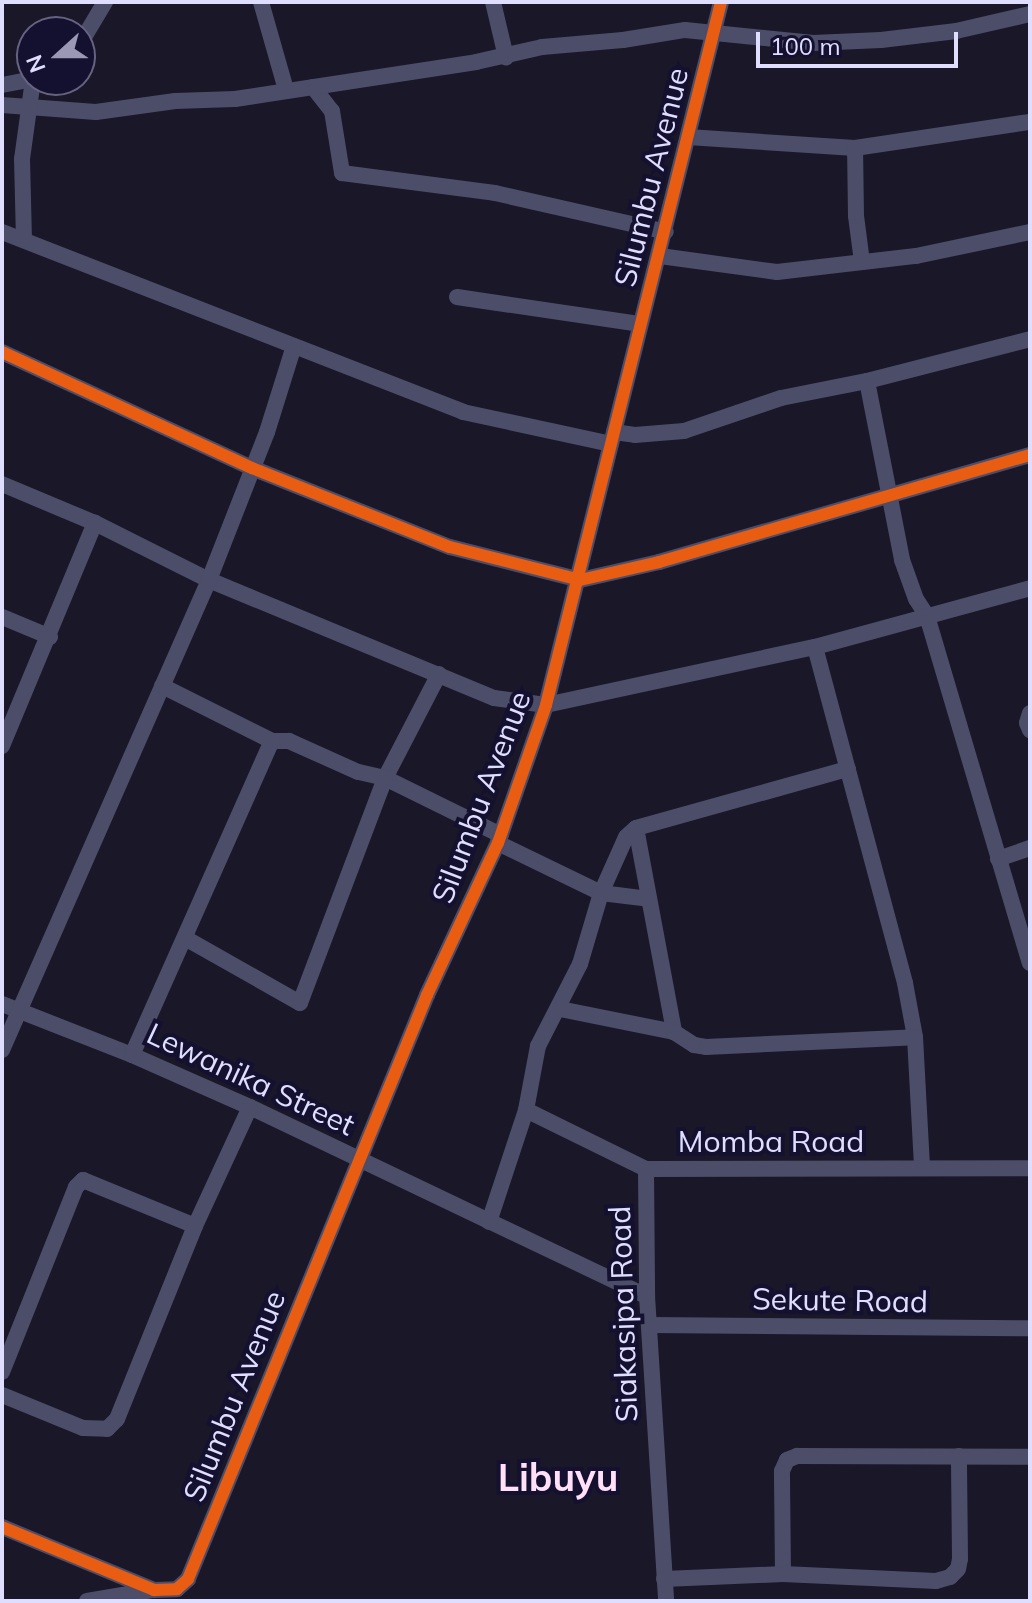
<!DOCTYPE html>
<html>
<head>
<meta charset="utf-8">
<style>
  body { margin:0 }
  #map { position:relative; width:1032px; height:1603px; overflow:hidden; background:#191728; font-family:Mulish,sans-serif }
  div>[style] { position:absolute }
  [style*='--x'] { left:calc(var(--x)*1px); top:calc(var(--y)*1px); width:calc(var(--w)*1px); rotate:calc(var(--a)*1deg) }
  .street>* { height:16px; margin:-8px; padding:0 8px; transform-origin:8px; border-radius:8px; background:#4c4d69 }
  .cycleway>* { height:12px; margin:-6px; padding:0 6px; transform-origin:6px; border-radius:6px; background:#e95d12 }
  span { translate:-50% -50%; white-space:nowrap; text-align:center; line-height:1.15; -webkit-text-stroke:8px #14102f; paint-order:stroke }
  .street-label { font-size:30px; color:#e0deff }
  .district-label { font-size:38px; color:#ffe0f6; font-weight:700 }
  .frame { position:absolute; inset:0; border:4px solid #e0deff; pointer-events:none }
  .north { position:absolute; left:16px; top:16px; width:80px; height:80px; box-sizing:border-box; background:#14102f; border:2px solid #666282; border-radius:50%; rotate:249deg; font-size:22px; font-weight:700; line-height:32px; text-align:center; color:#e0deff }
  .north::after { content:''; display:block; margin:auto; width:28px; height:36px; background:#9a98b4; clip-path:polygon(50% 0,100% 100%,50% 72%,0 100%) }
  .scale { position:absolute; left:756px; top:32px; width:202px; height:36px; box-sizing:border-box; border:4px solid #e0deff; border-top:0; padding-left:10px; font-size:24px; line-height:28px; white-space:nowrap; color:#e0deff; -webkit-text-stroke:6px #14102f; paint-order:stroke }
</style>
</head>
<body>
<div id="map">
  <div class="street">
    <div style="--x:261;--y:2;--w:91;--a:74.1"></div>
    <div style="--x:493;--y:2;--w:57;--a:76.7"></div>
    <div style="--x:80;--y:44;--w:49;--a:-59.2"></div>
    <div style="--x:2;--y:85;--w:31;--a:-11"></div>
    <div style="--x:313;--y:87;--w:31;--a:52"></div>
    <div style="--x:332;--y:111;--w:63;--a:80.8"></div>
    <div style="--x:342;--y:173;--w:154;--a:7.4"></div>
    <div style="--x:495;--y:193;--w:175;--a:12.8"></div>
    <div style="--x:2;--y:105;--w:94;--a:4.3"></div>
    <div style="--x:96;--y:112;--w:80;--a:-7.9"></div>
    <div style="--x:175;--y:101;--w:60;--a:-1.9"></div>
    <div style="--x:235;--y:99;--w:244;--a:-8.7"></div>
    <div style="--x:476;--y:62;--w:68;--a:-12.8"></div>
    <div style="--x:542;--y:47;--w:81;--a:-4.9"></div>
    <div style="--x:623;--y:40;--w:63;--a:-9.2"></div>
    <div style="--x:685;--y:30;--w:129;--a:5.8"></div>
    <div style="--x:813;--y:43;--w:68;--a:-2.5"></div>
    <div style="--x:881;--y:40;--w:76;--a:-6.8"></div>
    <div style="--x:956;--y:31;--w:76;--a:-12.9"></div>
    <div style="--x:688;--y:137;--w:167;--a:3.8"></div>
    <div style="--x:2;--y:232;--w:495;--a:21.3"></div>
    <div style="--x:463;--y:412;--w:151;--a:12.2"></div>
    <div style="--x:24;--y:240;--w:81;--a:-91.4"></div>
    <div style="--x:22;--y:159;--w:80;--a:-82.1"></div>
    <div style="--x:660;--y:256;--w:118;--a:7.8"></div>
    <div style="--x:777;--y:272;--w:140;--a:-6.6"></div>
    <div style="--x:916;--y:256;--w:116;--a:-11.9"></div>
    <div style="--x:862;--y:262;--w:46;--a:-97.4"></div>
    <div style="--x:856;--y:216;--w:68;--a:-90.8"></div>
    <div style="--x:855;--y:148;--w:177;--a:-8.5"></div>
    <div style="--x:457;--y:297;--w:184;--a:8.4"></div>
    <div style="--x:2;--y:352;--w:276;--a:24.9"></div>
    <div style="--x:252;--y:468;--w:213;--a:21.8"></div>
    <div style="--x:450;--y:547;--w:134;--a:14.2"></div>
    <div style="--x:580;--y:580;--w:81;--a:-12.8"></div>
    <div style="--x:659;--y:562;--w:386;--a:-16.1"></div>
    <div style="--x:867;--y:381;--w:182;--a:78.9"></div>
    <div style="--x:902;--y:560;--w:41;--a:70.3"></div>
    <div style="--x:916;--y:599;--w:20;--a:57"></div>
    <div style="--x:927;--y:616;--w:362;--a:73.5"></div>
    <div style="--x:614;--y:432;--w:21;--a:8"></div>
    <div style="--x:635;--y:435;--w:49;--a:-4.7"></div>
    <div style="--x:684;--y:431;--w:102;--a:-18.8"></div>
    <div style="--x:781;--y:398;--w:88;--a:-11.2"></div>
    <div style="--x:867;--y:381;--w:168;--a:-14.4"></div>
    <div style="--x:2;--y:484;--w:101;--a:22.8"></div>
    <div style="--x:95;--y:523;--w:127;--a:26.6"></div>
    <div style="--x:209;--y:580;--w:308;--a:22.5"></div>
    <div style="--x:494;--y:698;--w:52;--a:7.7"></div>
    <div style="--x:546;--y:705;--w:275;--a:-12.2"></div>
    <div style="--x:815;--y:647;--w:223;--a:-15.3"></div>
    <div style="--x:2;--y:617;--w:52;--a:22.6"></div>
    <div style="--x:815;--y:647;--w:348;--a:75"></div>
    <div style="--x:905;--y:983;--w:55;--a:79.5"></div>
    <div style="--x:915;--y:1037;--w:131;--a:86.9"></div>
    <div style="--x:439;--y:674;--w:117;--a:117.4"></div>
    <div style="--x:385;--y:778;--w:129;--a:26.2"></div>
    <div style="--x:1030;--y:713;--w:10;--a:107"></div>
    <div style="--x:1027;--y:723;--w:8;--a:67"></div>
    <div style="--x:2;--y:746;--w:242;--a:-67.4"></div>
    <div style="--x:636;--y:828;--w:208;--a:79.4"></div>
    <div style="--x:498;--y:843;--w:114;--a:25.9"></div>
    <div style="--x:601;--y:893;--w:48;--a:7.1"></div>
    <div style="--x:998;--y:859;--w:34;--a:-19"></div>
    <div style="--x:185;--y:938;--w:132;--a:29.5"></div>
    <div style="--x:300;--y:1003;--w:241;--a:-69.3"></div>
    <div style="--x:385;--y:778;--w:28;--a:-167"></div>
    <div style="--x:358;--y:772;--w:76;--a:-155.8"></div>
    <div style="--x:289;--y:741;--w:17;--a:180"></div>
    <div style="--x:2;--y:1004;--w:140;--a:21.4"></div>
    <div style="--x:132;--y:1055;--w:129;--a:23.8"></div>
    <div style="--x:250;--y:1107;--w:440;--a:25.5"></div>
    <div style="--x:560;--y:1009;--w:116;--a:11.4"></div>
    <div style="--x:674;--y:1032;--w:24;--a:33"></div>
    <div style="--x:694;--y:1045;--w:12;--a:9"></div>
    <div style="--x:706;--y:1047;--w:209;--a:-2.7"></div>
    <div style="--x:2;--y:1050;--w:514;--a:-66.23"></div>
    <div style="--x:209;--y:580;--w:159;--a:-68.6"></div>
    <div style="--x:267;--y:432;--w:90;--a:-72.6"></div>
    <div style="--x:132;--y:1055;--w:344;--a:-66"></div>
    <div style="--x:272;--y:741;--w:123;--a:-153.4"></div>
    <div style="--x:526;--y:1110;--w:134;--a:26.2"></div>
    <div style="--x:646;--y:1169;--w:384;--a:-0.1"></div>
    <div style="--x:646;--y:1169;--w:127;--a:89.5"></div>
    <div style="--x:647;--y:1296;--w:306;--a:86.4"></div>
    <div style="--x:489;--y:1222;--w:118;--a:-71.7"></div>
    <div style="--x:526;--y:1110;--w:65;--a:-79.4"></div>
    <div style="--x:538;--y:1046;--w:92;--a:-62.9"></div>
    <div style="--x:580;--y:964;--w:74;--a:-73.5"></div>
    <div style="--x:601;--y:893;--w:61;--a:-65.9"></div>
    <div style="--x:626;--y:837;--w:13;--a:-42"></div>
    <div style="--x:636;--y:828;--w:220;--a:-15.6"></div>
    <div style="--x:649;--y:1325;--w:381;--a:0.5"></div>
    <div style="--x:2;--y:1372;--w:199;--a:-68.2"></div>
    <div style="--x:76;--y:1187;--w:10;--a:-45"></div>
    <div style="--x:83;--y:1180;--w:121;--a:22.3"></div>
    <div style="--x:195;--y:1226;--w:131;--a:-65.2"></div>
    <div style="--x:2;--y:1395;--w:87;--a:22.2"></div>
    <div style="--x:83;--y:1428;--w:24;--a:2"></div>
    <div style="--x:107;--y:1429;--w:14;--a:-45"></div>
    <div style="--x:117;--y:1419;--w:208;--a:-68"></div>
    <div style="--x:2;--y:1527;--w:165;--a:22.5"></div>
    <div style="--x:154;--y:1590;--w:23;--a:-2"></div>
    <div style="--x:177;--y:1589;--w:15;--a:-42"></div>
    <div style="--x:188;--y:1579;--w:631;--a:-67.74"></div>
    <div style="--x:427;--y:995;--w:168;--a:-65"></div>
    <div style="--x:498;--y:843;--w:146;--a:-70.8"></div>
    <div style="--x:546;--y:705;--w:724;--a:-76.02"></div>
    <div style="--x:783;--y:1574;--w:103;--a:-90.6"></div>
    <div style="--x:782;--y:1471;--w:12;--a:-66"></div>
    <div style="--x:787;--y:1460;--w:11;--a:-22"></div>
    <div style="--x:797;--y:1456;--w:233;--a:0.2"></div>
    <div style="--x:664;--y:1579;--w:119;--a:-2.4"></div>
    <div style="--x:783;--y:1574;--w:153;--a:2.6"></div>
    <div style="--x:936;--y:1581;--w:15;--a:-16"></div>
    <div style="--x:950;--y:1577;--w:11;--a:-45"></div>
    <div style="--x:958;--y:1569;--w:10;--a:-79"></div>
    <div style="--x:960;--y:1559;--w:103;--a:-90.6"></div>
    <div style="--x:87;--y:1601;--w:66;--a:-9.6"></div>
  </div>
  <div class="cycleway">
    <div style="--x:2;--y:352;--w:276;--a:24.9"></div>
    <div style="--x:252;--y:468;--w:213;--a:21.8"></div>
    <div style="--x:450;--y:547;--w:134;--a:14.2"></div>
    <div style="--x:580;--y:580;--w:81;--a:-12.8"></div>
    <div style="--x:659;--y:562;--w:386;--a:-16.1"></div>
    <div style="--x:2;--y:1527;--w:165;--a:22.5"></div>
    <div style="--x:154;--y:1590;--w:23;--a:-2"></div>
    <div style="--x:177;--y:1589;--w:15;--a:-42"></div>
    <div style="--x:188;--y:1579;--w:631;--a:-67.74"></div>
    <div style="--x:427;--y:995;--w:168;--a:-65"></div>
    <div style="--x:498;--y:843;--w:146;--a:-70.8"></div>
    <div style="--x:546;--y:705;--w:724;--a:-76.02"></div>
  </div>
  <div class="street-label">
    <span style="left:651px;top:177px;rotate:-76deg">Silumbu Avenue</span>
    <span style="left:481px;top:797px;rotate:-69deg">Silumbu Avenue</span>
    <span style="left:251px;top:1079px;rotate:25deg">Lewanika Street</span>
    <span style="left:771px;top:1141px">Momba Road</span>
    <span style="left:840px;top:1300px;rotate:1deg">Sekute Road</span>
    <span style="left:623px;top:1314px;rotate:-92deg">Siakasipa Road</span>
    <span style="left:234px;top:1396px;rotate:-68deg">Silumbu Avenue</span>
  </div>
  <div class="district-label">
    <span style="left:558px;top:1478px">Libuyu</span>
  </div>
  <div class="frame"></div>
  <div class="north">N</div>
  <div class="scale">100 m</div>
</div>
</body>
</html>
